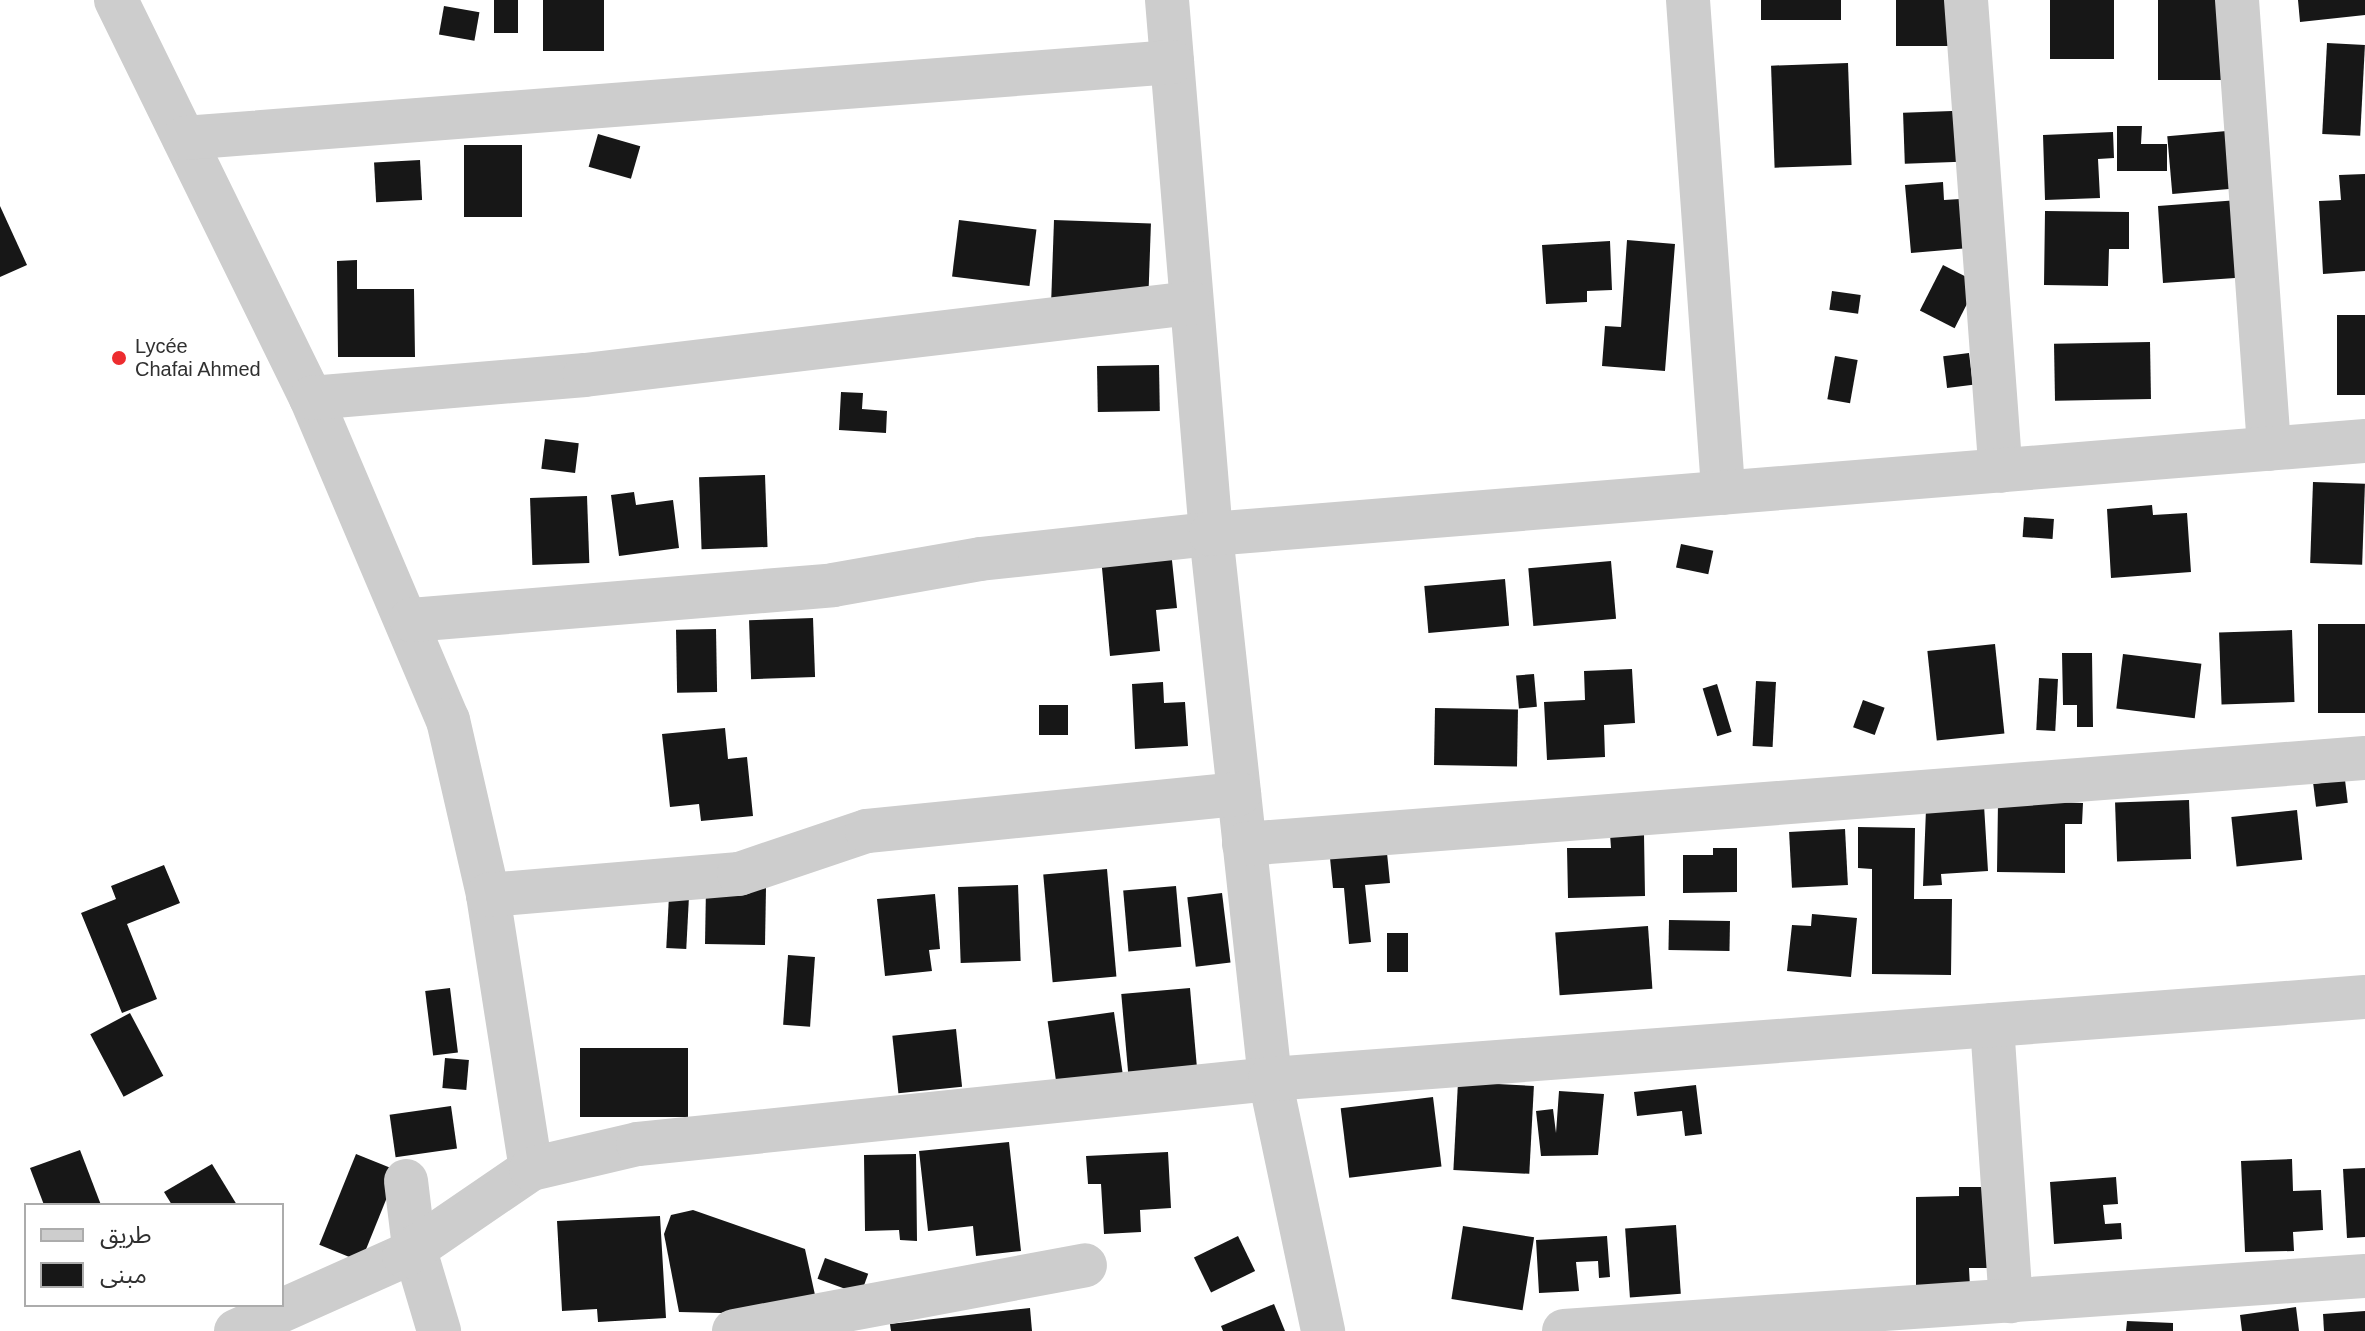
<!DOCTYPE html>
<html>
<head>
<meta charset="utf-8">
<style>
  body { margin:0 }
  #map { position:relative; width:2365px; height:1331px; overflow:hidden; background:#fff; font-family:Helvetica,"Noto Sans Arabic",sans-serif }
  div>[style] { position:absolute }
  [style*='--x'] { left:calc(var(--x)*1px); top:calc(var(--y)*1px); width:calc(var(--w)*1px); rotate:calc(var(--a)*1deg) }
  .building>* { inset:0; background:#171717; transform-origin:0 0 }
  .minor>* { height:44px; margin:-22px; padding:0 22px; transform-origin:22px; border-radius:22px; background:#cdcdcd }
  .dots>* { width:22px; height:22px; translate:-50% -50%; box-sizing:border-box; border:4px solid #fff; border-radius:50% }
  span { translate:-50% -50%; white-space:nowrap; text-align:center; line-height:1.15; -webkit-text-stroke:8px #fff; paint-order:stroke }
  .poi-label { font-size:20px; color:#303030 }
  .left { translate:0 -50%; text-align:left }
  .legend { position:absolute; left:24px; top:1203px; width:260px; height:104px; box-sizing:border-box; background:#fff; border:2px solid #acacac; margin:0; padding:10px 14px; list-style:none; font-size:24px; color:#303030 }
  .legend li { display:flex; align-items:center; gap:16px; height:40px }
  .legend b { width:40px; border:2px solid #acacac }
</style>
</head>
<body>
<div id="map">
  <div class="building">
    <div style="left:494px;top:0;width:24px;height:33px"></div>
    <div style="left:543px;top:0;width:61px;height:51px"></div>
    <div style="left:1761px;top:0;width:80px;height:20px"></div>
    <div style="left:1896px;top:0;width:66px;height:46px"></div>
    <div style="left:2050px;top:0;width:64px;height:59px"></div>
    <div style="left:2158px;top:0;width:75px;height:80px"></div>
    <div style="clip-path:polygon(2298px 0,2365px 0,2365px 15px,2300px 22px)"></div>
    <div style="left:444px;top:6px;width:36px;height:29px;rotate:10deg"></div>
    <div style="left:2327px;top:43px;width:38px;height:91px;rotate:3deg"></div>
    <div style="left:1848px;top:63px;width:102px;height:77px;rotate:88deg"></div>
    <div style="left:1980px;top:110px;width:51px;height:77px;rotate:88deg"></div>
    <div style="clip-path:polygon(2117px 126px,2142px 126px,2141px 144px,2167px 144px,2167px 171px,2117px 171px)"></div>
    <div style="left:2238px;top:130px;width:58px;height:71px;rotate:85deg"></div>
    <div style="clip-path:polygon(2113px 132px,2114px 158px,2098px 159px,2100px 198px,2045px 200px,2043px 135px)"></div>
    <div style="left:598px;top:134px;width:44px;height:34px;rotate:16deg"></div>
    <div style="left:464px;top:145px;width:58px;height:72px"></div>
    <div style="left:420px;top:160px;width:40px;height:46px;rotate:87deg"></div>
    <div style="clip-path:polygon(2365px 174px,2365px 271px,2323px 274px,2319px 201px,2341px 200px,2339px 175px)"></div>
    <div style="clip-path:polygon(1943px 182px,1944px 200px,1976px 198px,1981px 247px,1911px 253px,1905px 185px)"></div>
    <div style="clip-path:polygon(2252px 199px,2235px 278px,2163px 283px,2158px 206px)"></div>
    <div style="clip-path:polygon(0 206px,27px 265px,0 277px)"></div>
    <div style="clip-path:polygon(2045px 211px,2129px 212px,2129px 249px,2109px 249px,2108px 286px,2044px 285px)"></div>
    <div style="left:959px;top:220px;width:78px;height:57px;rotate:7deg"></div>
    <div style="left:1054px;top:220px;width:97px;height:80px;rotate:2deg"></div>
    <div style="clip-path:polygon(1627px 240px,1675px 244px,1665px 371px,1602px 366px,1605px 326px,1621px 327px)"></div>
    <div style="clip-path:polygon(1610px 241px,1612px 290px,1587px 291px,1587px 302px,1546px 304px,1542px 245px)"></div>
    <div style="clip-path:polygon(357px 260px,357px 289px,414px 289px,415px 357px,338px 357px,337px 261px)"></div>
    <div style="left:1943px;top:265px;width:39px;height:51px;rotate:27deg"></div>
    <div style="left:1832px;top:291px;width:29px;height:19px;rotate:8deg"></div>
    <div style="left:2365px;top:315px;width:80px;height:28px;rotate:90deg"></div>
    <div style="left:2150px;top:342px;width:57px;height:96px;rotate:89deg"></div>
    <div style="left:1969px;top:353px;width:32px;height:26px;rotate:83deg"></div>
    <div style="left:1835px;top:356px;width:23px;height:44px;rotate:10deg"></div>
    <div style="left:1159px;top:365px;width:46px;height:62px;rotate:89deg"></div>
    <div style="clip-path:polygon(841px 392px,863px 393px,862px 409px,887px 411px,886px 433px,839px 430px)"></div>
    <div style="left:545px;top:439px;width:34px;height:30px;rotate:7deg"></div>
    <div style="left:765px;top:475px;width:72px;height:66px;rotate:88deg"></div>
    <div style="left:2313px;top:482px;width:52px;height:81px;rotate:2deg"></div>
    <div style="clip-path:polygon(634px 492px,636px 505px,673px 500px,679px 548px,619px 556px,611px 495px)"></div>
    <div style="left:587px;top:496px;width:67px;height:57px;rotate:88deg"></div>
    <div style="clip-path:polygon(2152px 505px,2153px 515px,2187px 513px,2191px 572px,2111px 578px,2107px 509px)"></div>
    <div style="left:2024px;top:517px;width:30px;height:20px;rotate:4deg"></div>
    <div style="left:1681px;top:544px;width:33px;height:24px;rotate:12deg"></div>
    <div style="clip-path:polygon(1171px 551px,1177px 608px,1156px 610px,1160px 651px,1110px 656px,1101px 557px)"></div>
    <div style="left:1611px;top:561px;width:58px;height:83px;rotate:85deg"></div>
    <div style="left:1505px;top:579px;width:47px;height:81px;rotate:85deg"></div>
    <div style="left:813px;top:618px;width:59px;height:64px;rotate:88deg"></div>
    <div style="left:2365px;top:624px;width:89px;height:47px;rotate:90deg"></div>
    <div style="left:716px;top:629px;width:63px;height:40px;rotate:89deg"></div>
    <div style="left:2292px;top:630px;width:72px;height:73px;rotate:88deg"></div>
    <div style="left:1995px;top:644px;width:90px;height:68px;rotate:84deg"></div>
    <div style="clip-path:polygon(2062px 653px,2092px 653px,2093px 727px,2077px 727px,2077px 705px,2063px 705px)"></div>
    <div style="left:2123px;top:654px;width:79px;height:55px;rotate:7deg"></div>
    <div style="clip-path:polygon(1632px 669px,1635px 723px,1604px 725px,1605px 757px,1547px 760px,1544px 702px,1585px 700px,1584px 671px)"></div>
    <div style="left:1534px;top:674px;width:33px;height:18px;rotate:85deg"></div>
    <div style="left:2039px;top:678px;width:19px;height:52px;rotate:3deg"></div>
    <div style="left:1756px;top:681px;width:20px;height:65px;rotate:3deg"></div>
    <div style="clip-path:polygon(1163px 682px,1164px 703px,1185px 702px,1188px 746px,1135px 749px,1132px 684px)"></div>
    <div style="left:1717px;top:684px;width:50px;height:15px;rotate:73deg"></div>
    <div style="left:1863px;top:700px;width:23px;height:29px;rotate:20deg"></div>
    <div style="left:1039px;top:705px;width:29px;height:30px"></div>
    <div style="left:1435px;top:708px;width:83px;height:57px;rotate:1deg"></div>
    <div style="clip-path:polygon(725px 728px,728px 759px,747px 757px,753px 816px,701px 821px,699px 804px,670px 807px,662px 734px)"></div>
    <div style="left:2345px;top:780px;width:23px;height:32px;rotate:83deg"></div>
    <div style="left:2189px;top:800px;width:59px;height:74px;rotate:88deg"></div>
    <div style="clip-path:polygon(1998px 801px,2083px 803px,2082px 824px,2065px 824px,2065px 873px,1997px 872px)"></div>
    <div style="clip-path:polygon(1984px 805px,1988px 871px,1941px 874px,1942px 885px,1923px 886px,1926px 809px)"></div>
    <div style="left:2297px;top:810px;width:50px;height:66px;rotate:84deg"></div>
    <div style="clip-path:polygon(1858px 827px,1915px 828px,1914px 899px,1952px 899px,1951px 975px,1872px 974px,1872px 869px,1858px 868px)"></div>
    <div style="left:1845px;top:829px;width:56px;height:56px;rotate:87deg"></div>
    <div style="clip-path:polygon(1610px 834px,1644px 834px,1645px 896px,1568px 898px,1567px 848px,1611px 848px)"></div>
    <div style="clip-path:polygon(1386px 843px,1390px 883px,1365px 885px,1371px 942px,1349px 944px,1344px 888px,1333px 888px,1329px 848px)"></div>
    <div style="clip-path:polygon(1713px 848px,1737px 848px,1737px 892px,1683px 893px,1683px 855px,1713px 855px)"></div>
    <div style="clip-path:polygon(164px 865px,180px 903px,127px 924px,157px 999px,122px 1013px,81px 913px,116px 899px,111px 886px)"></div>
    <div style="left:1107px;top:869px;width:108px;height:64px;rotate:85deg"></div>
    <div style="left:1018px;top:885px;width:76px;height:60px;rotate:88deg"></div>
    <div style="left:1176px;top:886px;width:61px;height:53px;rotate:85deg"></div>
    <div style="left:706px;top:887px;width:60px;height:57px;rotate:1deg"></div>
    <div style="left:1222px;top:893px;width:70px;height:35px;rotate:83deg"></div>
    <div style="clip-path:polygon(935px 894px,940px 949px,929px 950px,932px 971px,885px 976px,877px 899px)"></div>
    <div style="left:669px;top:896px;width:20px;height:52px;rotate:3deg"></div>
    <div style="clip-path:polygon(1812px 914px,1857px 918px,1851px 977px,1787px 971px,1792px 925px,1811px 926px)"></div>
    <div style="left:1669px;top:920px;width:61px;height:30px;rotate:1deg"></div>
    <div style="left:1648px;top:926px;width:63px;height:93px;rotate:86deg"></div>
    <div style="left:1387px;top:933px;width:21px;height:39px"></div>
    <div style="left:788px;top:955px;width:27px;height:70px;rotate:4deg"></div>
    <div style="left:450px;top:988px;width:65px;height:25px;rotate:83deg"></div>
    <div style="left:1190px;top:988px;width:85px;height:69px;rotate:85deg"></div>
    <div style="left:1114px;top:1012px;width:65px;height:67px;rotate:82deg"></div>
    <div style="left:130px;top:1013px;width:71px;height:45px;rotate:62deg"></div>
    <div style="left:956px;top:1029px;width:58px;height:64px;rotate:84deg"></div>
    <div style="left:688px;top:1048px;width:69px;height:108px;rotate:90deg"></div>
    <div style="left:445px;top:1058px;width:24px;height:30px;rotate:5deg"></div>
    <div style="left:1458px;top:1082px;width:76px;height:88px;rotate:3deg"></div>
    <div style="clip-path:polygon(1696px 1085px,1702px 1134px,1685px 1136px,1682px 1111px,1637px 1116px,1634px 1092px)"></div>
    <div style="clip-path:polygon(1559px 1091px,1604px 1094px,1598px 1155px,1541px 1156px,1536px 1111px,1553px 1109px,1556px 1133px)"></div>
    <div style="left:1433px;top:1097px;width:70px;height:93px;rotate:83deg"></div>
    <div style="left:451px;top:1106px;width:43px;height:62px;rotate:82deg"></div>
    <div style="clip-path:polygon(1009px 1142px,1021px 1251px,976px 1256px,973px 1226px,928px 1231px,919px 1151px)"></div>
    <div style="clip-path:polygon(80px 1150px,101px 1205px,44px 1205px,30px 1168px)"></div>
    <div style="clip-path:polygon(1168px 1152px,1171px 1208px,1140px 1210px,1141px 1232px,1104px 1234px,1101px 1184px,1088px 1184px,1086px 1156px)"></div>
    <div style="left:356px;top:1154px;width:45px;height:98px;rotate:22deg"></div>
    <div style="clip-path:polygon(916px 1154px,917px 1241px,900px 1240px,899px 1230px,865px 1231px,864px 1155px)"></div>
    <div style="clip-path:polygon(2292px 1159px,2293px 1191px,2321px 1190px,2323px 1230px,2293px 1232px,2294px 1251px,2245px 1252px,2241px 1161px)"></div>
    <div style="clip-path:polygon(212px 1164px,237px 1205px,172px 1205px,164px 1192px)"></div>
    <div style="clip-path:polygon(2365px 1168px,2365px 1237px,2347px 1238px,2343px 1169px)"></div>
    <div style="clip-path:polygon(2116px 1177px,2118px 1204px,2103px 1205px,2105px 1224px,2121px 1223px,2122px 1239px,2054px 1244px,2050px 1182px)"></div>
    <div style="clip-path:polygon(1959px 1187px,1993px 1187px,1993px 1268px,1969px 1268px,1970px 1287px,1916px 1288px,1916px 1197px,1959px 1196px)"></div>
    <div style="clip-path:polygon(693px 1210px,805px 1249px,815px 1295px,721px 1313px,679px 1312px,664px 1234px,671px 1215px)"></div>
    <div style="clip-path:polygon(660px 1216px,666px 1318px,598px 1322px,597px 1309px,562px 1311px,557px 1221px)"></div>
    <div style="left:1676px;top:1225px;width:69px;height:51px;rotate:86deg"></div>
    <div style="left:1463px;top:1226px;width:72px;height:74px;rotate:9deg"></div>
    <div style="left:1238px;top:1236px;width:39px;height:49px;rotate:64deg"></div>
    <div style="clip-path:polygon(1607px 1236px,1610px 1277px,1599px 1278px,1598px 1261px,1576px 1262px,1579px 1291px,1539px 1293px,1536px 1240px)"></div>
    <div style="left:825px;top:1258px;width:46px;height:22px;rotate:20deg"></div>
    <div style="clip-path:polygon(1274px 1304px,1285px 1331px,1223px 1331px,1221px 1326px)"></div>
    <div style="clip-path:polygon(2296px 1307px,2299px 1331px,2242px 1331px,2240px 1315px)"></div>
    <div style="clip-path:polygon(1030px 1308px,1032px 1331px,891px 1331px,890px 1324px)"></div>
    <div style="clip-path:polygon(2365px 1311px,2365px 1331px,2324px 1331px,2323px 1314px)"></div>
    <div style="clip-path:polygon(2127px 1321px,2173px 1323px,2173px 1331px,2126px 1331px)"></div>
  </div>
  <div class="minor">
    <div style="--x:116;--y:0;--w:443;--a:63.9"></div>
    <div style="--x:311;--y:398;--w:350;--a:67"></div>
    <div style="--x:448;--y:720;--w:180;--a:77.1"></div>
    <div style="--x:488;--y:895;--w:277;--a:81.1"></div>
    <div style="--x:1167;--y:0;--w:536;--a:85.29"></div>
    <div style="--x:1211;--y:534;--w:548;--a:83.82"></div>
    <div style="--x:1270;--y:1079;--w:258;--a:78.1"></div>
    <div style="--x:1688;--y:0;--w:494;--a:85.9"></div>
    <div style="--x:1966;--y:0;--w:472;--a:85.8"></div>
    <div style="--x:2237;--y:0;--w:450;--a:85.9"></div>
    <div style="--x:184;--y:138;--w:991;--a:-4.4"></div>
    <div style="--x:311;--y:398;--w:275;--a:-4.8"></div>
    <div style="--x:585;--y:375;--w:610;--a:-6.78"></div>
    <div style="--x:411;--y:620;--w:423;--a:-4.7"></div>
    <div style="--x:833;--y:585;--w:149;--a:-10"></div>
    <div style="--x:980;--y:559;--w:232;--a:-6.2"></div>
    <div style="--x:1211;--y:534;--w:1158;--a:-4.61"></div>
    <div style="--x:1244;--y:844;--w:1124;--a:-4.39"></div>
    <div style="--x:488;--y:895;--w:252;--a:-4.8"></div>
    <div style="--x:739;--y:874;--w:135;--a:-18.6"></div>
    <div style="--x:867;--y:831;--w:374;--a:-5.7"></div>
    <div style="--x:1992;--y:1025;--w:277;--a:86.1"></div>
    <div style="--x:406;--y:1181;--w:66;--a:83.1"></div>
    <div style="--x:414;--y:1247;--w:88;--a:73.4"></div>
    <div style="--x:236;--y:1331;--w:184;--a:-24.1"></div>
    <div style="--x:404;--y:1256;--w:154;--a:-34.4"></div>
    <div style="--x:531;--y:1169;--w:110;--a:-13.2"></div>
    <div style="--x:638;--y:1144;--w:635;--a:-5.87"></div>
    <div style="--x:1270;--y:1079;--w:1098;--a:-4.28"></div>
    <div style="--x:734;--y:1331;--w:357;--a:-10.6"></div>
    <div style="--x:1564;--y:1331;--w:803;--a:-3.93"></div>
  </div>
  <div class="dots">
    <div style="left:119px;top:358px;background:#ed2c2f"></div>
  </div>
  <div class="poi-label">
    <span class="left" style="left:135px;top:358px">Lycée<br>Chafai Ahmed</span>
  </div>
  <ul class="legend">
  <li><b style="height:10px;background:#cdcdcd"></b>طريق</li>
  <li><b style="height:22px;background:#171717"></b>مبنى</li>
  </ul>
</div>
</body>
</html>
